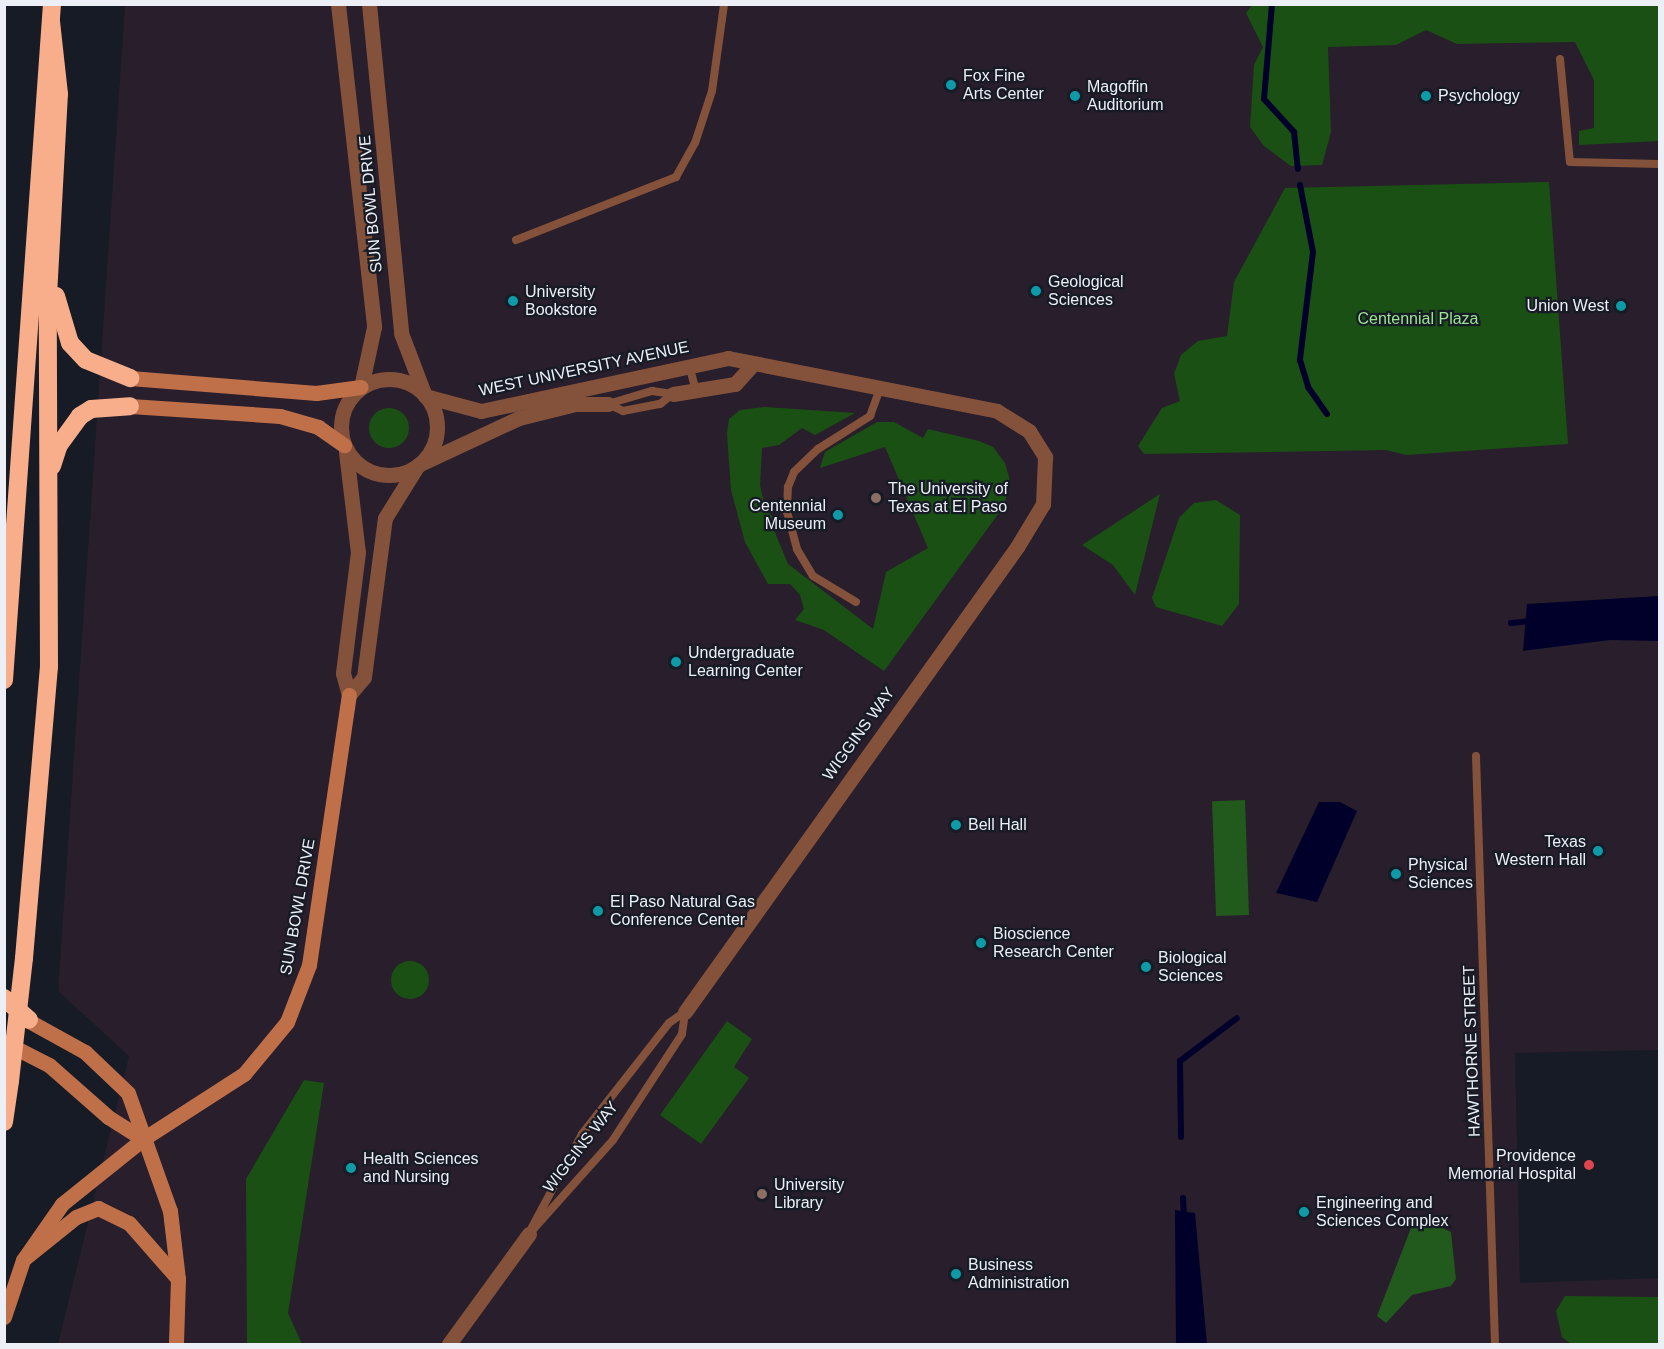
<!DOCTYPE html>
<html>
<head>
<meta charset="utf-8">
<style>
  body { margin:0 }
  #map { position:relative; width:1664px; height:1349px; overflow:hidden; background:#171b25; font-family:Arial,sans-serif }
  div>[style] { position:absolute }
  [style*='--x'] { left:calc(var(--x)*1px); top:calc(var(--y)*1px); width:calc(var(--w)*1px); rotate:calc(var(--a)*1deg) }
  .education>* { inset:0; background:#291e2b }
  .green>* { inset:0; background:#1b5015 }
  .round { border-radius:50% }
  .forest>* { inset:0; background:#22591c; transform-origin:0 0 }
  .water>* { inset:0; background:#00002a }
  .stream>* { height:6px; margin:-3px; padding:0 3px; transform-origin:3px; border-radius:3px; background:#00002a }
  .lane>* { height:8px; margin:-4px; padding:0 4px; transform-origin:4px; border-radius:4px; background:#84523b }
  .street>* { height:15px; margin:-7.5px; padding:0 7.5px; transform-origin:7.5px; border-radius:7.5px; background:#84523b }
  .street>.ring { margin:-7.5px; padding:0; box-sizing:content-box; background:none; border:15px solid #84523b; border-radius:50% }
  .secondary>* { height:15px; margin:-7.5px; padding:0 7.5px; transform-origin:7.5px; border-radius:7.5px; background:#c07049 }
  .highway>* { height:18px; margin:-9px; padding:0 9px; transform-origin:9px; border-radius:9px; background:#f9ae8b }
  .highway-bridge>* { height:18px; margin:-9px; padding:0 9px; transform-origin:9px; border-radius:9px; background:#f9ae8b }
  .dots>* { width:16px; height:16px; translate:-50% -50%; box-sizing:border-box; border:3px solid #171b25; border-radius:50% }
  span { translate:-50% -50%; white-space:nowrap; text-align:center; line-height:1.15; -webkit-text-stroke:4.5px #171b25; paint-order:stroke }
  .poi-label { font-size:16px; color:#eceff6 }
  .left { translate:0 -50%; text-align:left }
  .right { translate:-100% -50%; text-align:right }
  .street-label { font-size:16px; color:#eceff6 }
  .park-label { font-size:16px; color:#99e590 }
  .frame { position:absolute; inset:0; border:6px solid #eceff6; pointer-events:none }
</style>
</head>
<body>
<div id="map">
  <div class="education">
    <div style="clip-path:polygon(125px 5px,1659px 5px,1659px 1050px,1515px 1053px,1520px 1283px,1659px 1278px,1659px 1344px,58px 1344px,129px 1056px,58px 991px)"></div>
  </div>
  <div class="green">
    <div style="clip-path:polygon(1253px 4px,1658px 5px,1659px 141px,1579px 145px,1579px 131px,1594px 128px,1594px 80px,1575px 42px,1457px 44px,1426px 30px,1396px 45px,1328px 47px,1331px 132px,1322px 165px,1291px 166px,1264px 146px,1250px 127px,1254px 65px,1263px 47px,1246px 13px)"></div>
    <div style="clip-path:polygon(1549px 182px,1568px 444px,1406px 455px,1386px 450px,1144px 454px,1138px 446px,1162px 408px,1180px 401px,1174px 374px,1181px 355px,1198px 341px,1227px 336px,1234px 282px,1285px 188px)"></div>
    <div style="clip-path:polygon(765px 407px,855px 413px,815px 435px,802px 428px,779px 445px,762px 448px,760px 485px,765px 508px,777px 522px,774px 530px,788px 564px,873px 629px,886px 572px,928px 548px,885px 447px,820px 468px,825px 452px,877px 422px,894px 422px,923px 438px,928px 429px,979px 441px,993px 447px,1005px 463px,1010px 481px,1004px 506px,884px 671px,824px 630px,795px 620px,804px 609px,800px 595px,790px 584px,768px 584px,745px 542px,731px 490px,727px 434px,729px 419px,740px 410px)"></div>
    <div class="round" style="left:369px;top:408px;width:40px;height:40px"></div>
    <div style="clip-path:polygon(1160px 494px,1135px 595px,1113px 565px,1082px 545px)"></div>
    <div style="clip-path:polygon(1216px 500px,1240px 515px,1239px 604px,1222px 626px,1156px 607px,1152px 598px,1179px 518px,1194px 503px)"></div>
    <div class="round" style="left:391px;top:961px;width:38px;height:38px"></div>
    <div style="clip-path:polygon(727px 1021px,752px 1039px,734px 1067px,749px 1078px,701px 1144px,660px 1115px)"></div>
    <div style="clip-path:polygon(304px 1080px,324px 1083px,288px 1313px,302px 1344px,247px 1344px,246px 1179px)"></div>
    <div style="clip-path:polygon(1565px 1296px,1659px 1297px,1659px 1344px,1571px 1344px,1562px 1337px,1556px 1311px)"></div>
  </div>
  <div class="forest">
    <div style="left:1245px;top:800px;width:115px;height:33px;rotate:88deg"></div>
    <div style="clip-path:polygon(1416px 1215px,1451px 1232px,1456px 1279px,1451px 1286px,1412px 1295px,1386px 1323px,1377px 1316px)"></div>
  </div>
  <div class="water">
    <div style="clip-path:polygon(1659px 596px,1659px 641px,1610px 640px,1523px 651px,1527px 604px)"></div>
    <div style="clip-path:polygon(1319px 802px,1340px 802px,1357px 811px,1317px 902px,1276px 893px)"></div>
    <div style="clip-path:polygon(1175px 1210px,1195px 1213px,1207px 1344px,1176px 1344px)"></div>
  </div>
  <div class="stream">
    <div style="--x:1272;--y:4;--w:95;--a:94.8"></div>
    <div style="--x:1264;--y:99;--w:45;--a:47.7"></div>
    <div style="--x:1294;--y:132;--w:37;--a:84"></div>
    <div style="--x:1300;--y:185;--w:68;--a:79"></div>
    <div style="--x:1313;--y:252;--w:109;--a:96.9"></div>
    <div style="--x:1300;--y:360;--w:28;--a:73"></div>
    <div style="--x:1308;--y:387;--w:33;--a:55"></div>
    <div style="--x:1511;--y:623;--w:20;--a:-6"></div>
    <div style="--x:1181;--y:1137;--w:76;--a:-90.8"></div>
    <div style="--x:1180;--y:1061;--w:71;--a:-37"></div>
    <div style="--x:1183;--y:1198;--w:20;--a:87"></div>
  </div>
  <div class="lane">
    <div style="--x:1560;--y:59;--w:103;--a:84.5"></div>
    <div style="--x:1570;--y:162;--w:90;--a:1.3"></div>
    <div style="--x:516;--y:240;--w:172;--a:-21.5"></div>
    <div style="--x:676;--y:177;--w:39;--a:-61"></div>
    <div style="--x:695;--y:143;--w:55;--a:-71.9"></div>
    <div style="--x:712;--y:91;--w:88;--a:-82.1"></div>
    <div style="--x:689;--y:365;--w:27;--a:75"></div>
    <div style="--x:608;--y:404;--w:17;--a:25"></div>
    <div style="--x:623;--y:411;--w:38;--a:-11"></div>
    <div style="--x:660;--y:404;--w:16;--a:-38"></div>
    <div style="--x:608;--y:404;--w:46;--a:-16.5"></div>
    <div style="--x:652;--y:391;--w:21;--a:8"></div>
    <div style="--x:856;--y:602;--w:50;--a:-148.8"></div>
    <div style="--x:813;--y:576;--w:31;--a:-121"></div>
    <div style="--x:797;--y:549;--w:38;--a:-105"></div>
    <div style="--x:787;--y:512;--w:25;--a:-88"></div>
    <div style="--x:788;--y:487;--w:16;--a:-68"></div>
    <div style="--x:794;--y:472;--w:33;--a:-44"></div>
    <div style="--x:818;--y:449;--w:62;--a:-32.4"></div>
    <div style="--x:870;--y:416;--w:30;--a:-70"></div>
    <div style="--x:1476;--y:756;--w:588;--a:88.15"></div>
    <div style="--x:530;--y:1231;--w:110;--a:-61.8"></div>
    <div style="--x:582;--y:1134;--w:141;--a:-51.9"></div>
    <div style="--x:669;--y:1023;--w:19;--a:-35"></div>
    <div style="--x:529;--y:1234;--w:126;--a:-48.2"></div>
    <div style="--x:613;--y:1140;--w:126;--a:-56.9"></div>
    <div style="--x:682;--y:1034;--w:22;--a:-82"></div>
  </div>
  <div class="street">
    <div style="--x:338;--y:4;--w:325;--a:83.6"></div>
    <div style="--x:374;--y:327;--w:61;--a:102.2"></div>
    <div style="--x:369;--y:4;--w:331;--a:84.4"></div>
    <div style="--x:401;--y:333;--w:67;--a:69.1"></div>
    <div style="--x:425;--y:396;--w:58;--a:15"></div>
    <div style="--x:481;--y:411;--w:253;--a:-12.1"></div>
    <div style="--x:728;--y:358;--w:274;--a:11.1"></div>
    <div style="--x:997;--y:411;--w:38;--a:32"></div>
    <div style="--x:1029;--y:431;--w:31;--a:58"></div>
    <div style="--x:1045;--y:457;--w:47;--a:92.4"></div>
    <div style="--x:1043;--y:504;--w:50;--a:121.2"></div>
    <div style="--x:1017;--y:547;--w:571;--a:125.53"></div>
    <div class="ring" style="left:341px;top:379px;width:81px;height:81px"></div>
    <div style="--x:673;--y:394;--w:63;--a:-9.2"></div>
    <div style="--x:735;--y:384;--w:24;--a:-48"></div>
    <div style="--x:346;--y:452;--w:101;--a:83.2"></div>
    <div style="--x:358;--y:552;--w:122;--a:97.1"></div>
    <div style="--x:343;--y:673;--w:23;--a:75"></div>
    <div style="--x:349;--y:695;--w:23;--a:-50"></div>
    <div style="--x:364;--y:677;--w:160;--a:-82.5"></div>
    <div style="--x:385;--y:518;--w:62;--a:-58.1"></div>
    <div style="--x:418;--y:465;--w:111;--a:-25"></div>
    <div style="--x:519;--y:418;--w:58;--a:-14"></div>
    <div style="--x:575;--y:404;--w:33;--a:0"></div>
    <div style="--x:449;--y:1344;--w:136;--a:-54"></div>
  </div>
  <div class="secondary">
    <div style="--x:130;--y:378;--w:187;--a:4.6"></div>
    <div style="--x:316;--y:393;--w:45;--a:-7.6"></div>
    <div style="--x:130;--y:406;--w:150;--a:3.8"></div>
    <div style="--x:280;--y:416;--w:40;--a:16"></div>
    <div style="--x:318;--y:427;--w:32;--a:35"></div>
    <div style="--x:18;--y:1015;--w:77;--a:28.9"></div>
    <div style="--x:85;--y:1052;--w:59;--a:43.6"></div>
    <div style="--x:128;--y:1093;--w:125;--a:70.4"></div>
    <div style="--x:170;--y:1211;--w:68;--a:83.3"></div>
    <div style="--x:178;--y:1279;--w:65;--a:91.8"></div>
    <div style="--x:4;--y:1042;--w:51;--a:27.1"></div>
    <div style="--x:49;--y:1065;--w:79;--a:41.4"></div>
    <div style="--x:108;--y:1117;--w:41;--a:32.2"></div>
    <div style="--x:25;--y:1258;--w:65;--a:-38.8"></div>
    <div style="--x:76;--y:1217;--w:24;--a:-22"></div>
    <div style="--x:98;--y:1208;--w:34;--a:26"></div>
    <div style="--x:129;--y:1223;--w:74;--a:48.8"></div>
    <div style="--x:4;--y:1317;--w:60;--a:-71.6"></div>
    <div style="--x:23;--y:1260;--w:68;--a:-55.1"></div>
    <div style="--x:62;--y:1204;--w:104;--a:-38.7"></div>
    <div style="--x:143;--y:1139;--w:120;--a:-32.8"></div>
    <div style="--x:244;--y:1074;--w:67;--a:-50.4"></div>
    <div style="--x:287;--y:1022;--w:61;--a:-68.9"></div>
    <div style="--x:309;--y:965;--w:273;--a:-81.6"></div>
  </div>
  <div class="highway">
    <div style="--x:56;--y:296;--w:49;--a:73.4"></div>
    <div style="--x:70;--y:343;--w:23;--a:47"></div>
    <div style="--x:86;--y:360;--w:48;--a:22.2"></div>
    <div style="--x:52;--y:466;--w:22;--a:-72"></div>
    <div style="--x:59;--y:445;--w:36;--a:-54"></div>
    <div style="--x:80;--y:416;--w:13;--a:-32"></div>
    <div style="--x:91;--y:409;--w:39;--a:-4"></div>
    <div style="--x:4;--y:680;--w:678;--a:-85.94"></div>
    <div style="--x:24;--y:958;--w:292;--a:-85.1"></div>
    <div style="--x:49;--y:667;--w:371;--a:-90.2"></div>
    <div style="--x:48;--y:296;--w:202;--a:-86.9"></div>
    <div style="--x:59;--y:94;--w:72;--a:-96.3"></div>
    <div style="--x:4;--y:998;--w:33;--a:41"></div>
    <div style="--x:4;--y:1122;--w:41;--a:-81.7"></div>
  </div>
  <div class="highway-bridge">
    <div style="--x:10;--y:1081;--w:124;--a:-83.5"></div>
  </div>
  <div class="dots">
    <div style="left:951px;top:85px;background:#0f9aa8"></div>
    <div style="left:1075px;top:96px;background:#0f9aa8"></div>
    <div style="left:1426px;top:96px;background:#0f9aa8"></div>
    <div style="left:1036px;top:291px;background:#0f9aa8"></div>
    <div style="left:513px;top:301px;background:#0f9aa8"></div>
    <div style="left:1621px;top:306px;background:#0f9aa8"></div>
    <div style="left:876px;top:498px;background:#8d6e63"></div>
    <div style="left:838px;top:515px;background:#0f9aa8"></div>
    <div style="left:676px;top:662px;background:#0f9aa8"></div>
    <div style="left:956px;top:825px;background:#0f9aa8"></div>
    <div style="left:1598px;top:851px;background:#0f9aa8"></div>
    <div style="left:1396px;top:874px;background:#0f9aa8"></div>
    <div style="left:598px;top:911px;background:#0f9aa8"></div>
    <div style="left:981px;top:943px;background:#0f9aa8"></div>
    <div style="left:1146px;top:967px;background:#0f9aa8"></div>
    <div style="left:1589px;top:1165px;background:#e0444e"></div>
    <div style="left:351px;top:1168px;background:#0f9aa8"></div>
    <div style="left:762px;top:1194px;background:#8d6e63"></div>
    <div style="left:1304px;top:1212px;background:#0f9aa8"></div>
    <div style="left:956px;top:1274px;background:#0f9aa8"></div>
  </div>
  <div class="poi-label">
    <span class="left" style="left:963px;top:85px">Fox Fine<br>Arts Center</span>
    <span class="left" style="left:1087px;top:96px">Magoffin<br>Auditorium</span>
    <span class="left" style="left:1438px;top:96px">Psychology</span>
    <span class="left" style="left:1048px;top:291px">Geological<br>Sciences</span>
    <span class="left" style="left:525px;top:301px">University<br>Bookstore</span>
    <span class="right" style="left:1609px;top:306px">Union West</span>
    <span class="left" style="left:888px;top:498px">The University of<br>Texas at El Paso</span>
    <span class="right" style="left:826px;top:515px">Centennial<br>Museum</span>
    <span class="left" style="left:688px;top:662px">Undergraduate<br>Learning Center</span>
    <span class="left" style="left:968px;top:825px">Bell Hall</span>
    <span class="right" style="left:1586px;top:851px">Texas<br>Western Hall</span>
    <span class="left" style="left:1408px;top:874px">Physical<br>Sciences</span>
    <span class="left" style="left:610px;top:911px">El Paso Natural Gas<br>Conference Center</span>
    <span class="left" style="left:993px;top:943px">Bioscience<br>Research Center</span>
    <span class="left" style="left:1158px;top:967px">Biological<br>Sciences</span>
    <span class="right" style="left:1576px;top:1165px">Providence<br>Memorial Hospital</span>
    <span class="left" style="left:363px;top:1168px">Health Sciences<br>and Nursing</span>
    <span class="left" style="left:774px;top:1194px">University<br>Library</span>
    <span class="left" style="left:1316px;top:1212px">Engineering and<br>Sciences Complex</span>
    <span class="left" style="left:968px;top:1274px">Business<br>Administration</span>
  </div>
  <div class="street-label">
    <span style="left:371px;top:204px;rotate:-95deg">SUN BOWL DRIVE</span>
    <span style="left:584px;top:369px;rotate:-12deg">WEST UNIVERSITY AVENUE</span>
    <span style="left:859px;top:734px;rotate:-54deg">WIGGINS WAY</span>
    <span style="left:298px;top:907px;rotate:-80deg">SUN BOWL DRIVE</span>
    <span style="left:1472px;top:1051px;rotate:-92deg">HAWTHORNE STREET</span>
    <span style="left:581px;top:1147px;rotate:-52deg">WIGGINS WAY</span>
  </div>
  <div class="park-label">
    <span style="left:1418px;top:319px">Centennial Plaza</span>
  </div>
  <div class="frame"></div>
</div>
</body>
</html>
